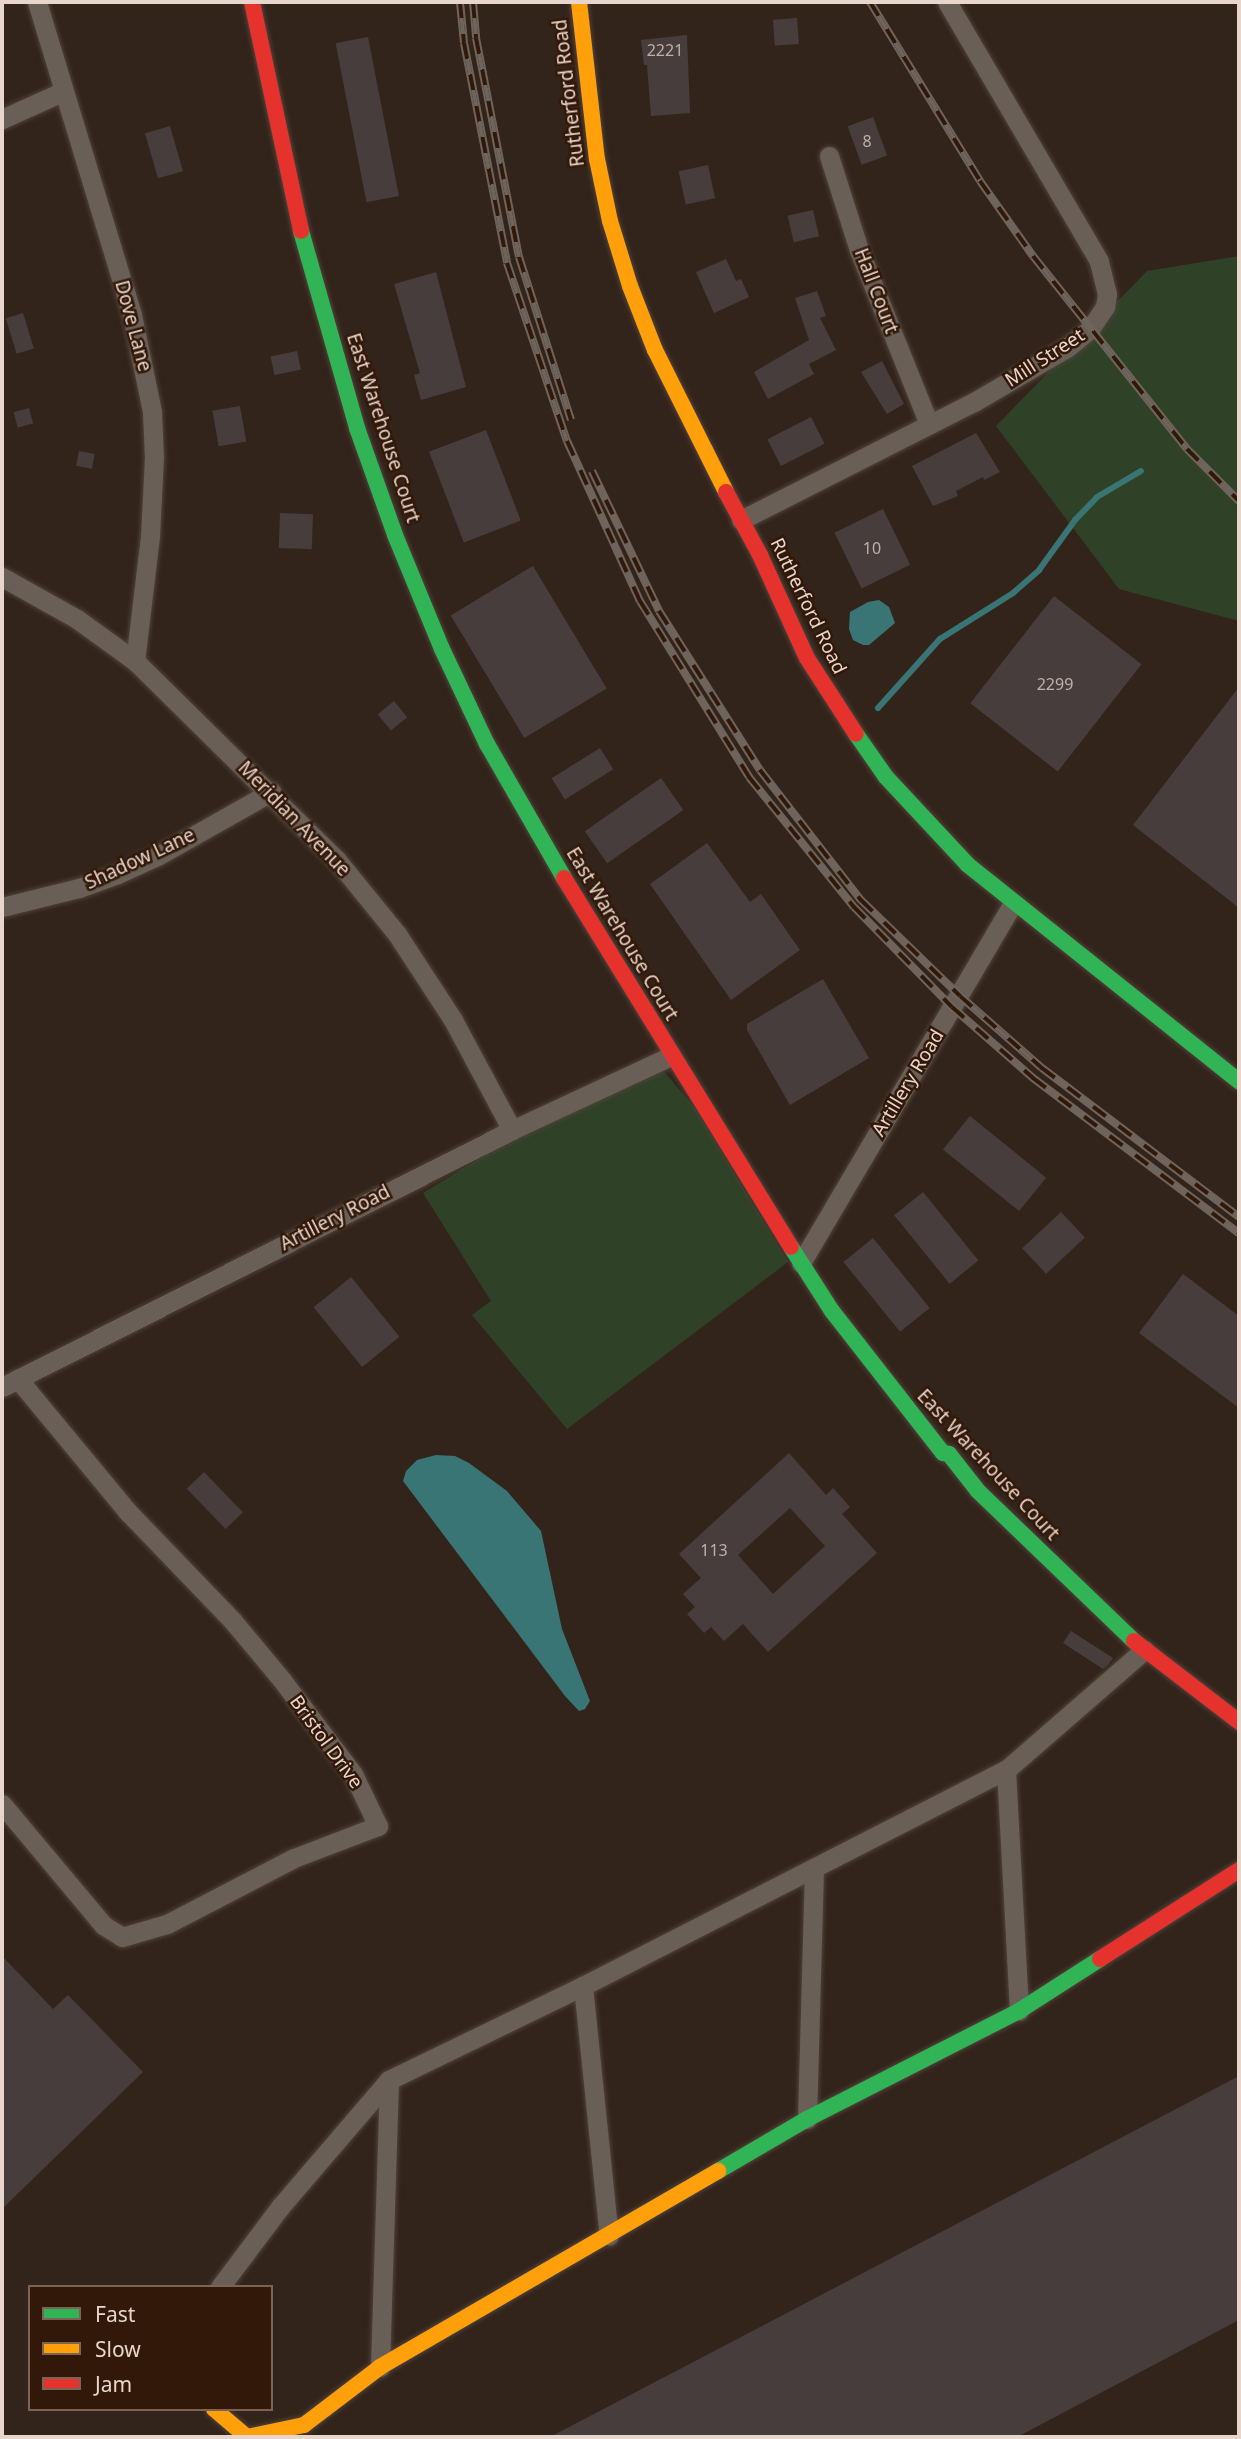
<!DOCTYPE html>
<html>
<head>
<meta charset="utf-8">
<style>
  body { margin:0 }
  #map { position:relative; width:1241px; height:2439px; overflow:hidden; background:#33241b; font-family:"Noto Sans",sans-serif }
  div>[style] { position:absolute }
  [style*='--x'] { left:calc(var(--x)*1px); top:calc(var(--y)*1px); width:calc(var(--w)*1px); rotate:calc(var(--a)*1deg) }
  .green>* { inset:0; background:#2f4227 }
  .water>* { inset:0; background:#387574 }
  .stream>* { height:6px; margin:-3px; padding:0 3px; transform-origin:3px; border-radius:3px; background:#387574 }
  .building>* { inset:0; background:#483d3d; transform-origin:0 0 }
  .roads { filter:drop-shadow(0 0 2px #4f423b) drop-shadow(0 0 2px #4f423b) }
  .street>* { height:19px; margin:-9.5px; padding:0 9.5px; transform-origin:9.5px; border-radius:9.5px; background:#6a5f57 }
  .fast>* { height:16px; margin:-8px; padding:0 8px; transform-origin:8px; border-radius:8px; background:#30b455 }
  .slow>* { height:16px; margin:-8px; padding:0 8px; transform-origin:8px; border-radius:8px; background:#ff9f0a }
  .jam>* { height:16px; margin:-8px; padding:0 8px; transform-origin:8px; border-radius:8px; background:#e5322d }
  .rail>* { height:8px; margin-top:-4px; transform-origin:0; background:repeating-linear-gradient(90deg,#321808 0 16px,#6f645c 0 32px); box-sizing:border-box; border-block:2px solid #6f645c }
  span { translate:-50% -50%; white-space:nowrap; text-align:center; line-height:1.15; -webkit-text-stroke:5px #321808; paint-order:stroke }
  .number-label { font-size:16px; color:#c0afa8 }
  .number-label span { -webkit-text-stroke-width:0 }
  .street-label { font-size:19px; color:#e8d5cb }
  .frame { position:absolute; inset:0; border:4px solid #e8d5cb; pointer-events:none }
  .legend { position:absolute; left:28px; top:2285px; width:245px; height:126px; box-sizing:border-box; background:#321808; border:2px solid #7b6456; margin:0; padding:9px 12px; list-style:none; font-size:21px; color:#e8d5cb }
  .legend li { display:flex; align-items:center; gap:14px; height:35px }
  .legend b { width:35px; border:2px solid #7b6456 }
</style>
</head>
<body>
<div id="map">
  <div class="green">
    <div style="clip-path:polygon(1239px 256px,1239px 621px,1119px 589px,996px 426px,1147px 271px)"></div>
    <div style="clip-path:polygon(650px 1055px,695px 1108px,788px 1262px,567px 1429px,472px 1315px,491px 1301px,423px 1193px)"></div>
  </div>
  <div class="water">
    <div style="clip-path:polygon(879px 600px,889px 607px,895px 623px,869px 645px,863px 645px,853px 640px,849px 629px,850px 612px,868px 602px)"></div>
    <div style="clip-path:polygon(436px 1455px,455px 1456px,469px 1463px,507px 1491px,541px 1531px,562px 1629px,590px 1701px,585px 1709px,579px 1711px,565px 1696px,403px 1481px,406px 1471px,417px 1460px)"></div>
  </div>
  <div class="stream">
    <div style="--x:878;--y:708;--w:93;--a:-48.1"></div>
    <div style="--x:940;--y:639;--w:86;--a:-32.2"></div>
    <div style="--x:1013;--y:593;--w:35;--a:-41"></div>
    <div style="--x:1039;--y:570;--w:62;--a:-54.2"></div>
    <div style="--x:1075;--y:520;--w:32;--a:-46"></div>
    <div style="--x:1097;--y:497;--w:51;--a:-30.6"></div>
  </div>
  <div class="building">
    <div style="left:797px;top:18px;width:26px;height:24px;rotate:86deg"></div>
    <div style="clip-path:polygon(687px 35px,690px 113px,651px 116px,647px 65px,644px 65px,641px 40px)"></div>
    <div style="left:368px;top:37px;width:162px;height:33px;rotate:79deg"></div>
    <div style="left:873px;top:117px;width:41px;height:27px;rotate:70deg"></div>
    <div style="left:170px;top:126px;width:47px;height:26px;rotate:74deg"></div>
    <div style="left:708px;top:165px;width:34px;height:30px;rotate:78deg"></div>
    <div style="left:813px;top:210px;width:27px;height:26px;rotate:77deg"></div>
    <div style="clip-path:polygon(726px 259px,736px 281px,741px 279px,749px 297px,714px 313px,696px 272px)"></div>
    <div style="clip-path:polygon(436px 272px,466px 387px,421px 400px,414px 375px,420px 373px,394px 284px)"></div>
    <div style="clip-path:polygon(817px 291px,826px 316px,820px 318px,836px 350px,809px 364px,814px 374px,768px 399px,754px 372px,809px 340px,795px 298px)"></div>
    <div style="left:23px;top:313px;width:37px;height:18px;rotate:73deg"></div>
    <div style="left:297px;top:351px;width:19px;height:27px;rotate:78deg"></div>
    <div style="clip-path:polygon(882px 361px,904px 404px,887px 414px,861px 372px)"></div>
    <div style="left:240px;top:406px;width:36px;height:28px;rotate:80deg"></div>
    <div style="left:29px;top:408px;width:16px;height:16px;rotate:75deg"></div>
    <div style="left:811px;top:417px;width:30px;height:49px;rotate:63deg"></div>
    <div style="left:486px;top:430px;width:97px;height:61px;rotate:69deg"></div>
    <div style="clip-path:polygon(976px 433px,1000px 472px,984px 480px,983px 477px,956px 491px,958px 496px,933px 506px,912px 466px)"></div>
    <div style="left:79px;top:451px;width:16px;height:15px;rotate:11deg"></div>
    <div style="left:883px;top:509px;width:62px;height:54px;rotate:64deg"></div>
    <div style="left:280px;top:513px;width:33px;height:35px;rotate:2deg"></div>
    <div style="left:533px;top:566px;width:143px;height:96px;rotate:59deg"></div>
    <div style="left:1054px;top:596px;width:111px;height:136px;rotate:38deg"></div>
    <div style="clip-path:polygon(1239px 687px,1239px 908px,1133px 825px)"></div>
    <div style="left:394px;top:701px;width:21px;height:21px;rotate:51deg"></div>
    <div style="left:600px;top:748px;width:25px;height:57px;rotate:58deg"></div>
    <div style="left:661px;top:778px;width:39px;height:93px;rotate:55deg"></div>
    <div style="clip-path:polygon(707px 843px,750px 902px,761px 894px,800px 950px,731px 1000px,650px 884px)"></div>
    <div style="clip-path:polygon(823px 979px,869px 1058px,790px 1105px,747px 1030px,747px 1024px)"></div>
    <div style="left:970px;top:1116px;width:98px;height:43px;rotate:39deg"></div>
    <div style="left:923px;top:1192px;width:88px;height:37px;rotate:51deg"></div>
    <div style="left:1061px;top:1212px;width:35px;height:53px;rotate:47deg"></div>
    <div style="left:873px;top:1238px;width:90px;height:38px;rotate:51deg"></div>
    <div style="clip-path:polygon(1183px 1274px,1239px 1316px,1239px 1408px,1139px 1333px)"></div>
    <div style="left:351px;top:1277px;width:77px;height:48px;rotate:51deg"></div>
    <div style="clip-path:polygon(evenodd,789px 1453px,826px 1495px,833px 1488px,850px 1507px,842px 1514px,877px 1553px,768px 1652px,743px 1624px,724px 1641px,711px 1627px,704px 1633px,687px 1614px,695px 1607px,683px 1594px,701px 1578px,679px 1554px,789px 1453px,790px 1508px,825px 1546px,773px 1594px,738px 1555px,790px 1508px)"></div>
    <div style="left:204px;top:1472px;width:56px;height:24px;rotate:46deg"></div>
    <div style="clip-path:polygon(1071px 1631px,1113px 1658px,1108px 1665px,1103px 1669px,1063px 1643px)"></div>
    <div style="clip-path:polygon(2px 1956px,53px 2009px,68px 1995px,143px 2072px,2px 2209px)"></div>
    <div style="clip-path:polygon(1239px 2076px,1239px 2320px,1017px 2437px,550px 2437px)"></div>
  </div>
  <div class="roads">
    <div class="street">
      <div style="--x:37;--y:2;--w:327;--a:73.1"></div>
      <div style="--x:132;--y:315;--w:99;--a:78.3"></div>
      <div style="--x:152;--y:412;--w:45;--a:87.5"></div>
      <div style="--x:154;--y:457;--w:79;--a:92.9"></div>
      <div style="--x:150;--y:536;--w:126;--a:96.8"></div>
      <div style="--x:2;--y:119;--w:68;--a:-24.3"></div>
      <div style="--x:829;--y:156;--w:99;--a:72.3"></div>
      <div style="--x:859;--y:250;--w:188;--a:68.1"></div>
      <div style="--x:741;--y:520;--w:261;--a:-26.9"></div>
      <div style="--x:974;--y:402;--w:109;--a:-30.3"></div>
      <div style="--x:1068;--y:347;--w:28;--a:-39"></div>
      <div style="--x:1090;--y:329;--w:27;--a:-56"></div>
      <div style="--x:1105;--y:307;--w:13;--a:-81"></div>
      <div style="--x:1107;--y:294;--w:34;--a:-104"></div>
      <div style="--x:1099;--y:261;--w:300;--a:-120.4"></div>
      <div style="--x:2;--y:577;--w:86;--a:29.2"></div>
      <div style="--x:77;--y:619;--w:72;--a:35.9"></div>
      <div style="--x:135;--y:661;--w:282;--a:44.6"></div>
      <div style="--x:336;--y:859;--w:97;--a:50.9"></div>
      <div style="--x:397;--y:934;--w:103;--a:56.9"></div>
      <div style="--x:453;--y:1020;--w:125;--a:61.8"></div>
      <div style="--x:2;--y:907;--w:79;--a:-13.9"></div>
      <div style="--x:79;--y:888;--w:41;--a:-19.7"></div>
      <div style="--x:118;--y:874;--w:45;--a:-24.9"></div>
      <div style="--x:159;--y:855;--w:129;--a:-29.4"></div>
      <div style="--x:801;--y:1263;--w:418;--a:-59.5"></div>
      <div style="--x:2;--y:1387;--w:571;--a:-26.74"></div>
      <div style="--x:512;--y:1130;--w:175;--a:-25"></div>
      <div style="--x:1006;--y:1770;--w:241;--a:86.9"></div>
      <div style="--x:2;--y:1804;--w:158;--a:50.1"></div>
      <div style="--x:103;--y:1925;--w:22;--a:32"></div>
      <div style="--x:122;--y:1937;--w:47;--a:-16.1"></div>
      <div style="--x:167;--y:1924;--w:143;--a:-27.5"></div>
      <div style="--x:294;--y:1858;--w:90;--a:-20.9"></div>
      <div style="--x:378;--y:1826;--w:58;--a:-115.7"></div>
      <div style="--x:353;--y:1774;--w:118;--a:-127.1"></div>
      <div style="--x:282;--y:1680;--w:78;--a:-129.8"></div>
      <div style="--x:232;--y:1620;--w:150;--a:-133.9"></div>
      <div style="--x:128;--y:1512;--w:173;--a:-129.6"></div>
      <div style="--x:583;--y:1986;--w:251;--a:84.1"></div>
      <div style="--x:807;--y:2119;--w:249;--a:-88.4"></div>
      <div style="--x:220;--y:2287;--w:100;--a:-53.1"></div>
      <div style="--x:280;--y:2207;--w:167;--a:-49.4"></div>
      <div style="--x:389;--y:2080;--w:216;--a:-25.9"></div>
      <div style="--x:583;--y:1986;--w:475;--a:-27.1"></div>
      <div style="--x:1006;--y:1770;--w:183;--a:-41"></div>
      <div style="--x:380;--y:2367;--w:287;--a:-88.2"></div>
    </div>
    <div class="fast">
      <div style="--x:301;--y:231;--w:205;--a:74.1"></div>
      <div style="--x:357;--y:428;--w:114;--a:70.4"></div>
      <div style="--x:395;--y:535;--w:123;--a:67.6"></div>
      <div style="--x:442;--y:649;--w:105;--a:64.7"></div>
      <div style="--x:487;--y:744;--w:155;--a:60.1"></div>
      <div style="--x:856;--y:734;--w:52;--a:55.1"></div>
      <div style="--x:886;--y:777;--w:120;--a:47"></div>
      <div style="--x:968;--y:865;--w:347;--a:38.6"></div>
      <div style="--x:791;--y:1247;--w:76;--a:57.4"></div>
      <div style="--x:832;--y:1311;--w:180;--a:52"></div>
      <div style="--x:943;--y:1453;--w:6;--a:9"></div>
      <div style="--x:949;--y:1454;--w:47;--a:51.9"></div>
      <div style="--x:978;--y:1491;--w:216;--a:43.9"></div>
      <div style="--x:718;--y:2171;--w:103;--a:-30.3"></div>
      <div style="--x:807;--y:2119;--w:238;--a:-27"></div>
      <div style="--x:1019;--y:2011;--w:96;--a:-32.7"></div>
    </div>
    <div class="slow">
      <div style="--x:579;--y:2;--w:158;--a:83.5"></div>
      <div style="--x:597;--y:159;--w:63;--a:78.2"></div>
      <div style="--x:610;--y:221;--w:68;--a:72.9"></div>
      <div style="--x:630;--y:286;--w:69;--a:68.7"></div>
      <div style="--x:655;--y:350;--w:159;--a:63.4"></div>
      <div style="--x:214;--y:2409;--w:43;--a:40.3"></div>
      <div style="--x:247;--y:2437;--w:58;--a:-11.9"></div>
      <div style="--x:304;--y:2425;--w:96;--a:-37.3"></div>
      <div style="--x:380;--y:2367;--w:391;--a:-30.1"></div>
    </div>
    <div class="jam">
      <div style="--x:252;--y:2;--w:234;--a:77.9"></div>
      <div style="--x:726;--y:492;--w:72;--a:61.6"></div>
      <div style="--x:760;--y:555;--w:113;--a:65.5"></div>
      <div style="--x:807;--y:658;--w:90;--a:57.2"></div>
      <div style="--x:564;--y:878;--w:433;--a:58.4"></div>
      <div style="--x:1134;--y:1641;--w:133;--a:37.6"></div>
      <div style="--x:1100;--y:1959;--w:165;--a:-32.6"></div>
    </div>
  </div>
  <div class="rail">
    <div style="--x:460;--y:2;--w:41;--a:84.4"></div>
    <div style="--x:464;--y:43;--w:224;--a:78.9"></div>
    <div style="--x:507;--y:263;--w:188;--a:71.4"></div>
    <div style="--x:567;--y:441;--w:176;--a:65.5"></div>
    <div style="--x:640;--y:601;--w:207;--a:58.2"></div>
    <div style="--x:749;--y:777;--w:167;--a:51.1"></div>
    <div style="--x:854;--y:907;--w:140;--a:45.6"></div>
    <div style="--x:952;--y:1007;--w:108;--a:41.2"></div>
    <div style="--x:1033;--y:1078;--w:258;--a:37"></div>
    <div style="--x:473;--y:2;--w:36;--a:85"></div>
    <div style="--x:476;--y:38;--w:223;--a:78.9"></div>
    <div style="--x:519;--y:257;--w:171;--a:72.3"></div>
    <div style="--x:870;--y:2;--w:210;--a:58.4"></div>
    <div style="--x:980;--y:181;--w:92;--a:54.8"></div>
    <div style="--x:1033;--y:256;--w:247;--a:51.4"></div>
    <div style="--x:1187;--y:449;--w:74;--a:45"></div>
    <div style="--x:592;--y:471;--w:155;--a:64.4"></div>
    <div style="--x:659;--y:611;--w:188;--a:57.6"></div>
    <div style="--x:760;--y:770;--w:165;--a:52.2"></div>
    <div style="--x:861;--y:900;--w:138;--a:44.1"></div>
    <div style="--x:960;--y:996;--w:109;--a:41.3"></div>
    <div style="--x:1042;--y:1068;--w:247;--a:37.1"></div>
  </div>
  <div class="number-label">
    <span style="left:665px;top:50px">2221</span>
    <span style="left:867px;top:141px">8</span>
    <span style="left:872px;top:548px">10</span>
    <span style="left:1055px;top:684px">2299</span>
    <span style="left:714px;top:1550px">113</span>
  </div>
  <div class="street-label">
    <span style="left:569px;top:93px;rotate:-97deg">Rutherford Road</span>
    <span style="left:876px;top:291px;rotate:69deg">Hall Court</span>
    <span style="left:133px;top:326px;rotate:75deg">Dove Lane</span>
    <span style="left:1045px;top:358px;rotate:-33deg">Mill Street</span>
    <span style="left:383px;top:428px;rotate:72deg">East Warehouse Court</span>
    <span style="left:808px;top:606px;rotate:64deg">Rutherford Road</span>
    <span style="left:294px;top:819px;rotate:46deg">Meridian Avenue</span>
    <span style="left:140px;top:859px;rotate:-25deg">Shadow Lane</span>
    <span style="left:622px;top:934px;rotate:59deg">East Warehouse Court</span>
    <span style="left:908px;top:1083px;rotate:-59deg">Artillery Road</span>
    <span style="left:335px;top:1218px;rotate:-27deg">Artillery Road</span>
    <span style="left:988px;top:1465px;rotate:47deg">East Warehouse Court</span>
    <span style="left:326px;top:1742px;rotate:54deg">Bristol Drive</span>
  </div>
  <div class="frame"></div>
  <ul class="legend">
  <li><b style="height:9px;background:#30b455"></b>Fast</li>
  <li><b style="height:9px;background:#ff9f0a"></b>Slow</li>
  <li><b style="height:9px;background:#e5322d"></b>Jam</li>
  </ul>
</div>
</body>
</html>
